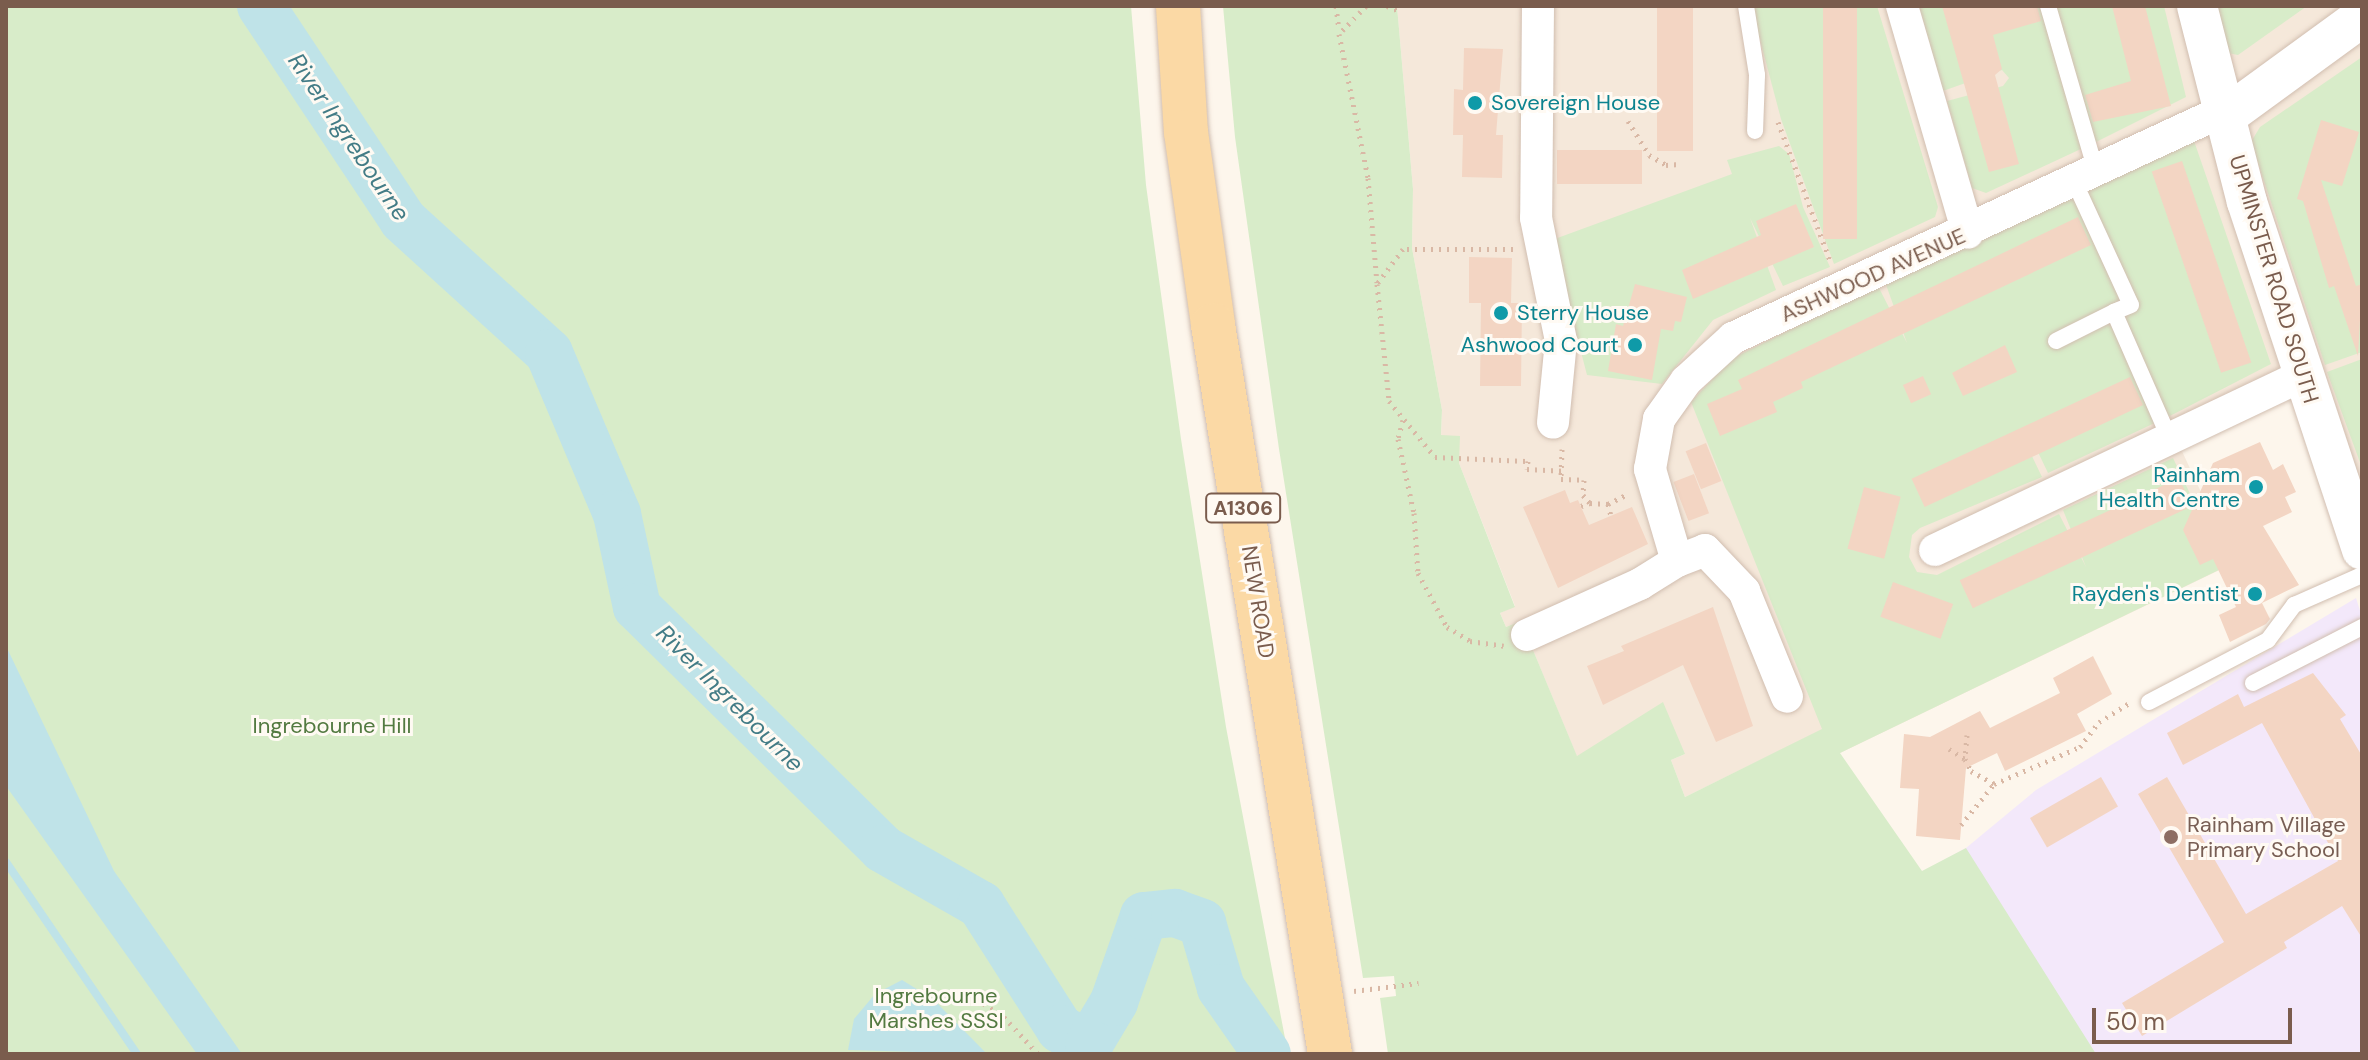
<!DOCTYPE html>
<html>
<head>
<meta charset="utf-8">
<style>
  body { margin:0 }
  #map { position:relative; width:2368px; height:1060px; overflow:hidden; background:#fdf6ec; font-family:"DM Sans",sans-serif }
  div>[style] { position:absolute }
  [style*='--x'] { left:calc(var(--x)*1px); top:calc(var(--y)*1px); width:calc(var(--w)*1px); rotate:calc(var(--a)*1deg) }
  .residential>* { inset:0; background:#f5e8da }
  .education>* { inset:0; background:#f3e8fa }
  .green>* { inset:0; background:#d8ecc9 }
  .water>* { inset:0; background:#bfe3e8 }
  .stream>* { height:8px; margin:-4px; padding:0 4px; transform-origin:4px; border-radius:4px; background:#bfe3e8 }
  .river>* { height:48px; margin:-24px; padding:0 24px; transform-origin:24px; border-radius:24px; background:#bfe3e8 }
  .building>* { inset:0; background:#f3d5c3; transform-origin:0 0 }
  .path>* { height:5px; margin-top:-2.5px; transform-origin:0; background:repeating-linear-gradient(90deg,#d9b8a5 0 2px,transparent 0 8px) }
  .roads { filter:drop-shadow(0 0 2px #d1beb0) drop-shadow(0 0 2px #d1beb0) }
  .service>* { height:16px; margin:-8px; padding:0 8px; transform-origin:8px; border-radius:8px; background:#fff }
  .minor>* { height:32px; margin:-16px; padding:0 16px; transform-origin:16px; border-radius:16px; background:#fff }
  .tertiary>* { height:40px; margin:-20px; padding:0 20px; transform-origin:20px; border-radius:20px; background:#fff }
  .primary>* { height:44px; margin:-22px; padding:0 22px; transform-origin:22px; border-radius:22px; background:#fbd9a5 }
  .dots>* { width:22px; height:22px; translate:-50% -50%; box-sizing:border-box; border:4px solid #fffaf3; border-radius:50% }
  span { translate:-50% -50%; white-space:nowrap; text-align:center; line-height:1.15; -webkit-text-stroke:6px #fffaf3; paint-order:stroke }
  .shield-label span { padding:2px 6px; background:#fffaf3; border:2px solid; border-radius:6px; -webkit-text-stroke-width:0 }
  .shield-label { font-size:20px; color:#7a5c4d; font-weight:700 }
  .culture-label { font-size:22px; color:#0d838f }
  .left { translate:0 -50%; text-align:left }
  .right { translate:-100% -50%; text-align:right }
  .street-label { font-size:22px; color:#7a5c4d }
  .park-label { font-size:22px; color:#537a41 }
  .education-label { font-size:22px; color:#785e54 }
  .water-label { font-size:24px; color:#437c86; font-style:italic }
  .frame { position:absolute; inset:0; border:8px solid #7a5c4d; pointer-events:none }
  .scale { position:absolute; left:2092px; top:1008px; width:200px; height:36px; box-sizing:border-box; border:4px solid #7a5c4d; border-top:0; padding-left:10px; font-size:24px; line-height:28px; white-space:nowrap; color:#7a5c4d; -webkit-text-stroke:6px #fffaf3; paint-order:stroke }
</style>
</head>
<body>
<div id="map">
  <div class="residential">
    <div style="clip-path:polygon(1397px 6px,2362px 6px,2362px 550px,2301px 376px,2174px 434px,2234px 563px,1840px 753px,1822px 730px,1685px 797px,1671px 760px,1685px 754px,1577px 757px,1521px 621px,1506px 627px,1500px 613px,1515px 606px,1459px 463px,1441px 436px,1442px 410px,1412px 248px,1413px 189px)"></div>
  </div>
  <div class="education">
    <div style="clip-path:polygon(2356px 598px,2362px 617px,2362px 1054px,2018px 1054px,1922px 872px,1966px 848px,2036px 790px)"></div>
  </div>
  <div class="green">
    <div style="clip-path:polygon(6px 6px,1131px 6px,1146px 185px,1181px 439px,1226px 727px,1288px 1054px,6px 1054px)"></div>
    <div style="clip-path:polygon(1223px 6px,1397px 6px,1413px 189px,1412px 248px,1442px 410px,1441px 435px,1460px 436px,1459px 463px,1515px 607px,1500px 613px,1506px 627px,1521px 621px,1577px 756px,1663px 702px,1685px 754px,1671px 760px,1685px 797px,1822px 729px,1691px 402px,1731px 359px,1878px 286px,1907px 343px,1885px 282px,2072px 194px,2124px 304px,2067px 326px,2069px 331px,2109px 318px,2159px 421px,2048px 473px,2026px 427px,2019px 429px,2042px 477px,1920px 528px,1912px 535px,1909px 557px,1917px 572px,1937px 575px,2059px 514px,2086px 567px,2063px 510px,2173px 458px,2225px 567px,1840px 753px,1922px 871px,1966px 848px,2096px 1054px,1388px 1054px,1380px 998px,1396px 996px,1394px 976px,1363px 978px,1279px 449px,1235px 137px)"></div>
    <div style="clip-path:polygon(1751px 6px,1877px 6px,1938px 207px,1935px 217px,1834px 264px,1781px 119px)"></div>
    <div style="clip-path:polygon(1919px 6px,2041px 6px,2083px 148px,1986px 193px,1972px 188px,1947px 101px,2003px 86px,2009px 78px,2002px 70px,1943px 91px)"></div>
    <div style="clip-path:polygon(2054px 6px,2164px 6px,2186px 97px,2094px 143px)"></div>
    <div style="clip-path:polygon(2218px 6px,2307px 6px,2238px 55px,2228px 53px)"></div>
    <div style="clip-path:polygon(2362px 57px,2362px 352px,2325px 365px,2251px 142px,2260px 127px)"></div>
    <div style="clip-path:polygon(2193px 138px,2271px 364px,2166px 418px,2120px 312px,2135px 307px,2083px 188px)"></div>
    <div style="clip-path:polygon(1779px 146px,1789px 154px,1803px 207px,1830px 267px,1783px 286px,1750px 218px,1776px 290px,1713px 320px,1662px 384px,1587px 375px,1552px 240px,1732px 174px,1727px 160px)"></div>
    <div style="clip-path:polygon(2362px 359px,2362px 468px,2327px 372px)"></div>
  </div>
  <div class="water">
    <div style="clip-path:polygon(6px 646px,114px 871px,242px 1054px,197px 1054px,6px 786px)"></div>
    <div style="clip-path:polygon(902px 980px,933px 999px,987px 1054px,848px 1050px,854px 1019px,875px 994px)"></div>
  </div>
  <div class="stream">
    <div style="--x:6;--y:862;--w:232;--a:55.7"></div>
  </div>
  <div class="river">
    <div style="--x:261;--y:6;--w:257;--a:56.4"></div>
    <div style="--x:403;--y:220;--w:197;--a:42.3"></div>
    <div style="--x:549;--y:353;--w:175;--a:67.1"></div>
    <div style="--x:617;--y:514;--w:95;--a:77.9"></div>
    <div style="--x:637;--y:607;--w:345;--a:44.5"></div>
    <div style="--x:883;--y:849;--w:113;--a:29.7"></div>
    <div style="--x:981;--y:905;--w:147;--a:57.5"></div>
    <div style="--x:1060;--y:1029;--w:33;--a:27"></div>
    <div style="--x:1089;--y:1044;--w:49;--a:-59.2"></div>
    <div style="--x:1114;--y:1002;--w:91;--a:-70.8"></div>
    <div style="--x:1144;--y:916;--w:31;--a:-6"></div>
    <div style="--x:1175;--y:913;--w:29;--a:20"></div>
    <div style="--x:1202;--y:923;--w:68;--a:73.7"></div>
    <div style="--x:1221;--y:988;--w:80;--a:55.1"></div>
  </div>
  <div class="building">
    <div style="left:1657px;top:6px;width:36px;height:145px"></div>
    <div style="left:1823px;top:6px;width:34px;height:233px"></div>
    <div style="clip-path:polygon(1942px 6px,2037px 6px,2041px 21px,1993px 35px,2002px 69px,1995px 75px,2019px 164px,1989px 172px)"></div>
    <div style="clip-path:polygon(2112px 6px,2145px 6px,2171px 106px,2093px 122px,2085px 95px,2131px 81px)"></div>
    <div style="clip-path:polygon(1464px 48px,1503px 49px,1496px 135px,1503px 135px,1502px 178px,1462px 177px,1463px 135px,1453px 135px,1454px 89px,1463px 90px)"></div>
    <div style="clip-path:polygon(2321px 120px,2359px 132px,2342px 186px,2321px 180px,2356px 286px,2362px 284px,2358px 356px,2334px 286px,2329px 288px,2303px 201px,2297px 199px)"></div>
    <div style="left:1557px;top:150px;width:85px;height:34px"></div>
    <div style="left:2182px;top:161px;width:213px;height:32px;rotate:71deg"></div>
    <div style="clip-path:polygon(1796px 204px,1814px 247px,1693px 299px,1682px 270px,1761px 235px,1756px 221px)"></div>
    <div style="clip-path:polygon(2078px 217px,2091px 245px,1801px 382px,1803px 388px,1773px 402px,1777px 412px,1720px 436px,1707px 404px,1742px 389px,1738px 380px)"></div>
    <div style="clip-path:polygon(1469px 257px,1512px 258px,1511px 303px,1522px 303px,1521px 386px,1480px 386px,1481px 303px,1469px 303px)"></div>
    <div style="clip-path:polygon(1635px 284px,1687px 297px,1681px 322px,1675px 321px,1673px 331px,1661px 329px,1652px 380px,1608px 371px,1616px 324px,1623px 326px)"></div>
    <div style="clip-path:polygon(2005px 345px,2017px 372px,1963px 396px,1952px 373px)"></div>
    <div style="left:1923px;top:376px;width:20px;height:22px;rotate:66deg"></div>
    <div style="left:2130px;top:377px;width:31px;height:241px;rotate:65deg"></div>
    <div style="clip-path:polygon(2260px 442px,2273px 470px,2283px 464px,2296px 492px,2285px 497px,2292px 512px,2263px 526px,2299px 585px,2262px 603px,2270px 619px,2266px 624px,2230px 642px,2219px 615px,2236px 607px,2213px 559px,2200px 565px,2183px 530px,2213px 463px)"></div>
    <div style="left:1706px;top:443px;width:41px;height:22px;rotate:68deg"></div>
    <div style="left:1694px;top:474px;width:42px;height:22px;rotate:69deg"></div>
    <div style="left:2179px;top:478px;width:31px;height:242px;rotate:65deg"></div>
    <div style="left:1864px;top:487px;width:38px;height:64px;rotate:15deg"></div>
    <div style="clip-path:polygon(1565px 490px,1570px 503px,1578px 500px,1589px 525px,1632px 507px,1648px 544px,1558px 588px,1523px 507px)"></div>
    <div style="left:1893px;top:582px;width:64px;height:37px;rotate:20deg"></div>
    <div style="clip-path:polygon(1713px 607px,1753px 726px,1716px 742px,1683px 665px,1603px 705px,1587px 666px,1624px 651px,1621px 646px)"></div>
    <div style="clip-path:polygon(2093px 656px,2112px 694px,2077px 714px,2086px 731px,2005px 771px,1997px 753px,1966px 768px,1960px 840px,1916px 836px,1919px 789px,1900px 788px,1904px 734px,1930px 737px,1980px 711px,1990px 728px,2060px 693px,2053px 678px)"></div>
    <div style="clip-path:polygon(2313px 673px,2346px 715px,2340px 719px,2362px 756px,2362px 938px,2342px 906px,2284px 942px,2287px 948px,2142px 1036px,2122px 1003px,2224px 942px,2138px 794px,2167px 777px,2246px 914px,2338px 861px,2262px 723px,2183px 765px,2167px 733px,2238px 694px,2244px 707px)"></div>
    <div style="left:2101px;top:777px;width:34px;height:82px;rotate:60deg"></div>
  </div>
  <div class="path">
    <div style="--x:1336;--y:6;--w:23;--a:83"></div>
    <div style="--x:1366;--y:6;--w:39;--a:134"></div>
    <div style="--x:1339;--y:34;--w:147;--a:78.6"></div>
    <div style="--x:1368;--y:178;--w:105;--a:85.1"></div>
    <div style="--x:1387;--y:6;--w:11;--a:22"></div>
    <div style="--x:1628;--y:121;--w:40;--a:58"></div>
    <div style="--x:1649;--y:155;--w:20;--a:30"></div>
    <div style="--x:1666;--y:165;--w:13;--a:-4"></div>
    <div style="--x:1778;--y:122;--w:151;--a:69.4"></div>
    <div style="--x:1513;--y:249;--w:110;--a:180"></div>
    <div style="--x:1403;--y:249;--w:44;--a:126.6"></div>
    <div style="--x:1377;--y:284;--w:118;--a:84.1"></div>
    <div style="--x:1389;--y:401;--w:72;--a:50.6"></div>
    <div style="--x:1435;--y:457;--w:93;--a:2.5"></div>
    <div style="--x:1528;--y:461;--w:8;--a:97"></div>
    <div style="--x:1527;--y:469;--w:35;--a:3"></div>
    <div style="--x:1403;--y:420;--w:20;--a:105"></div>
    <div style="--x:1398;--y:439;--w:76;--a:77.8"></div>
    <div style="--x:1414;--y:513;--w:60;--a:86.2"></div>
    <div style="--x:1418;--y:573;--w:61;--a:61.8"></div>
    <div style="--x:1447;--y:627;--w:27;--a:31"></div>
    <div style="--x:1470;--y:641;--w:34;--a:8"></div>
    <div style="--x:1562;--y:449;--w:30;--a:92"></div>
    <div style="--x:1561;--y:479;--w:23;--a:2"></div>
    <div style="--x:1584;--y:480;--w:15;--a:94"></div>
    <div style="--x:1583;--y:495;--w:11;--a:49"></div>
    <div style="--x:1590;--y:503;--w:18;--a:3"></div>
    <div style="--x:1608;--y:504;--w:22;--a:-27"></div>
    <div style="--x:1608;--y:504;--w:12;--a:76"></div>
    <div style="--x:1581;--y:506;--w:9;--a:-18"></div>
    <div style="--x:1967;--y:735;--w:24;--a:95"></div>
    <div style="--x:1965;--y:759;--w:13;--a:63"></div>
    <div style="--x:1971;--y:771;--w:26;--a:29"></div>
    <div style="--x:1994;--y:784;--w:94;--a:-23.3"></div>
    <div style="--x:2080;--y:747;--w:31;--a:-53"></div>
    <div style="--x:2099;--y:722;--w:36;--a:-32"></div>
    <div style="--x:1949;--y:749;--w:19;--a:32"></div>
    <div style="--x:1961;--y:825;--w:53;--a:-51.2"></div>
    <div style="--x:1354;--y:991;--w:65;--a:-7"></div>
    <div style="--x:977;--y:999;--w:32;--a:34"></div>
    <div style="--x:1004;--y:1017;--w:50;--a:47.4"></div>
  </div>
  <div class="roads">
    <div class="service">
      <div style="--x:1746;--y:6;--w:70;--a:80.9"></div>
      <div style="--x:1757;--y:75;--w:56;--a:92"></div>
      <div style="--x:2048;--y:6;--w:172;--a:73.8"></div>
      <div style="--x:2074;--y:181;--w:136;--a:65.3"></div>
      <div style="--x:2131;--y:305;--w:18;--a:158"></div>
      <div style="--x:2114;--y:312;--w:137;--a:66.3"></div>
      <div style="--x:2056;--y:341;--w:65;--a:-26.6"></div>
      <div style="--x:2253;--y:683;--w:123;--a:-27.2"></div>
      <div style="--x:2149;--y:702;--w:134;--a:-27.5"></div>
      <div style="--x:2268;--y:640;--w:44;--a:-53.4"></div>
      <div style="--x:2294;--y:605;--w:74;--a:-23.8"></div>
    </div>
    <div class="minor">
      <div style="--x:1538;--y:6;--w:212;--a:90.5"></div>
      <div style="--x:1536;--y:218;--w:126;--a:78.5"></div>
      <div style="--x:1561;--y:341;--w:82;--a:95.6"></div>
      <div style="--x:1902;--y:6;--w:236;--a:73.8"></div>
      <div style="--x:1935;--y:550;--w:405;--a:-25.4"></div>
      <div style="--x:1677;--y:561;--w:30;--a:-21"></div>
      <div style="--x:1705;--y:550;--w:57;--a:46.4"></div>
      <div style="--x:1744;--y:591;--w:114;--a:67.9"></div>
      <div style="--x:1527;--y:635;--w:124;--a:-24.3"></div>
      <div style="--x:1640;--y:584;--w:44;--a:-31.9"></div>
      <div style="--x:1677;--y:561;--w:96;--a:-106.4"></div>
      <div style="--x:1650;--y:469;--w:51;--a:-79.8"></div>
      <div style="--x:1659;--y:419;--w:47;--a:-54.6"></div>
      <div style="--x:1686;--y:381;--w:64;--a:-42.5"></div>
      <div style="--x:1733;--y:338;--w:542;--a:-24.86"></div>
    </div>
    <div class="tertiary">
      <div style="--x:2197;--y:6;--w:202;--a:75.7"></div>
      <div style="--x:2247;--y:202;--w:366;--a:71.7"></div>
      <div style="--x:2226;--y:116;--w:168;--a:-36.1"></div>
    </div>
    <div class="primary">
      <div style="--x:1178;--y:6;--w:126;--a:86.4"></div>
      <div style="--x:1186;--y:132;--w:195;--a:82"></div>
      <div style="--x:1213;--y:325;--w:738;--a:80.88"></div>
    </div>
  </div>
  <div class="dots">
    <div style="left:1475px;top:103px;background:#0f9aa8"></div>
    <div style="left:1501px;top:313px;background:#0f9aa8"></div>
    <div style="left:1635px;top:345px;background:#0f9aa8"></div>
    <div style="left:2256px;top:487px;background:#0f9aa8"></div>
    <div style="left:2255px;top:594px;background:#0f9aa8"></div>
    <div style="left:2171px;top:837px;background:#8d6e63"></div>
  </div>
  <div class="shield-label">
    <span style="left:1243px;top:508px">A1306</span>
  </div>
  <div class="culture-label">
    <span class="left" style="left:1491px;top:103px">Sovereign House</span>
    <span class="left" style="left:1517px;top:313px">Sterry House</span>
    <span class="right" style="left:1619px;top:345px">Ashwood Court</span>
    <span class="right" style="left:2240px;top:487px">Rainham<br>Health Centre</span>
    <span class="right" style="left:2239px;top:594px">Rayden's Dentist</span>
  </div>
  <div class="street-label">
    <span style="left:1873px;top:275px;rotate:-24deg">ASHWOOD AVENUE</span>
    <span style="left:2274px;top:279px;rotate:73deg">UPMINSTER ROAD SOUTH</span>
    <span style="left:1258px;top:602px;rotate:81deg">NEW ROAD</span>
  </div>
  <div class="park-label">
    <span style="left:332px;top:726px">Ingrebourne Hill</span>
    <span style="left:936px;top:1008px">Ingrebourne<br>Marshes SSSI</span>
  </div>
  <div class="education-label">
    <span class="left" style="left:2187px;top:837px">Rainham Village<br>Primary School</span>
  </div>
  <div class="water-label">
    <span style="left:349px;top:137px;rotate:56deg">River Ingrebourne</span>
    <span style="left:730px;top:698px;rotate:45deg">River Ingrebourne</span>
  </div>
  <div class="frame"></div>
  <div class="scale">50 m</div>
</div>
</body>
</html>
